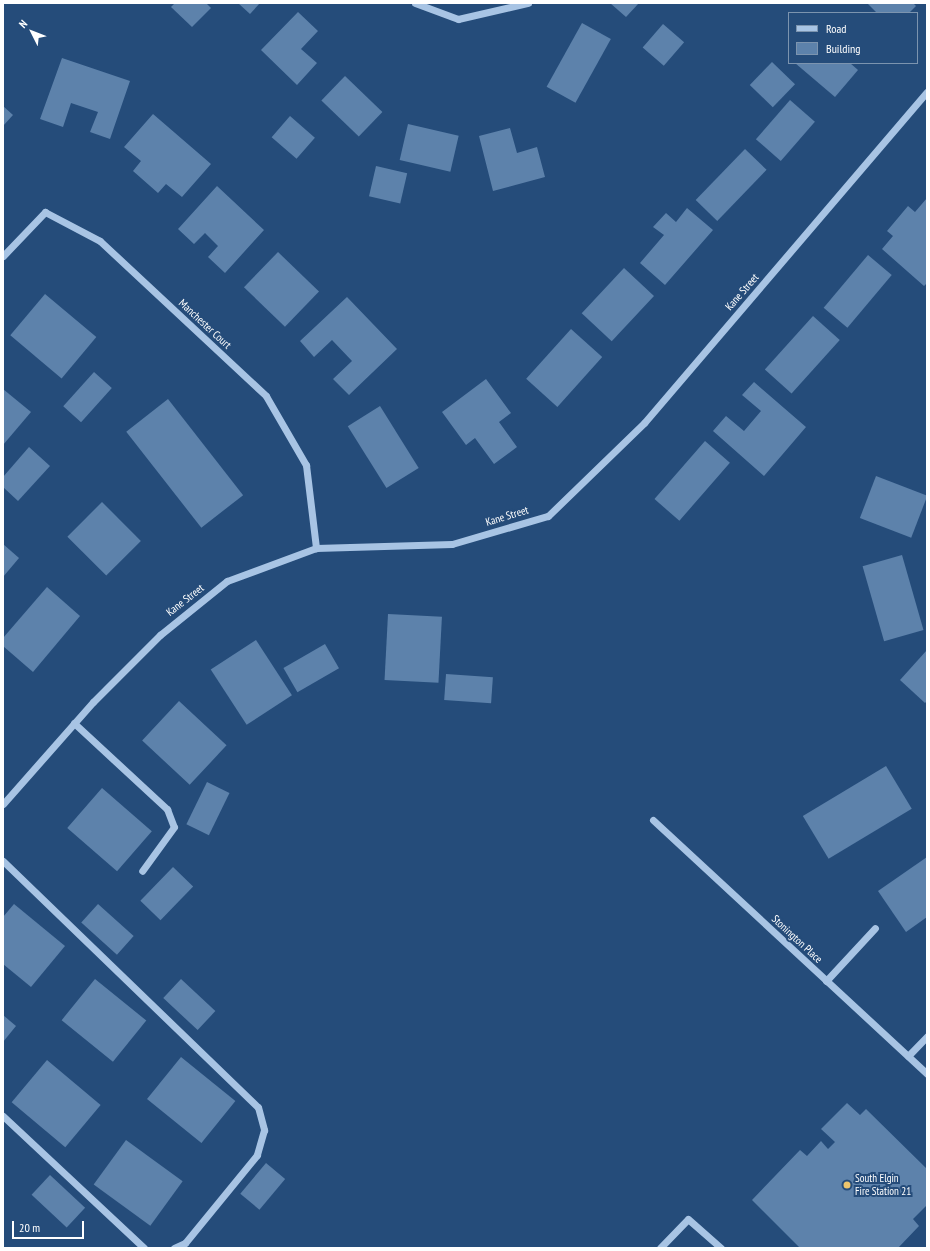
<!DOCTYPE html>
<html>
<head>
<meta charset="utf-8">
<style>
  body { margin:0 }
  #map { position:relative; width:930px; height:1251px; overflow:hidden; background:#254c7a; font-family:"PT Sans Narrow",sans-serif }
  div>[style] { position:absolute }
  [style*='--x'] { left:calc(var(--x)*1px); top:calc(var(--y)*1px); width:calc(var(--w)*1px); rotate:calc(var(--a)*1deg) }
  .building>* { inset:0; background:#5d82ab; transform-origin:0 0 }
  .minor>* { height:7px; margin:-3.5px; padding:0 3.5px; transform-origin:3.5px; border-radius:3.5px; background:#a8c4e4 }
  .dots>* { width:11px; height:11px; translate:-50% -50%; box-sizing:border-box; border:2px solid #254c7a; border-radius:50% }
  span { translate:-50% -50%; white-space:nowrap; text-align:center; line-height:1.15; -webkit-text-stroke:4px #254c7a; paint-order:stroke }
  .street-label { font-size:11px; color:#fff }
  .poi-label { font-size:11px; color:#fff }
  .left { translate:0 -50%; text-align:left }
  .frame { position:absolute; inset:0; border:4px solid #fff; pointer-events:none }
  .legend { position:absolute; left:788px; top:12px; width:130px; height:52px; box-sizing:border-box; background:#254c7a; border:1px solid #7c94af; margin:0; padding:5px 7px; list-style:none; font-size:12px; color:#fff }
  .legend li { display:flex; align-items:center; gap:8px; height:20px }
  .legend b { width:20px; border:1px solid #7c94af }
  .north { position:absolute; left:12px; top:12px; width:40px; height:40px; -webkit-text-stroke:3px #254c7a; paint-order:stroke; rotate:312deg; font-size:11px; font-weight:700; line-height:16px; text-align:center; color:#fff }
  .north::after { content:''; display:block; margin:auto; width:14px; height:18px; background:#fff; clip-path:polygon(50% 0,100% 100%,50% 72%,0 100%) }
  .scale { position:absolute; left:12px; top:1221px; width:72px; height:18px; box-sizing:border-box; border:2px solid #fff; border-top:0; padding-left:5px; font-size:12px; line-height:14px; white-space:nowrap; color:#fff; -webkit-text-stroke:3px #254c7a; paint-order:stroke }
</style>
</head>
<body>
<div id="map">
  <div class="building">
    <div style="clip-path:polygon(175px 3px,206px 3px,211px 8px,192px 27px,171px 7px)"></div>
    <div style="clip-path:polygon(238px 3px,260px 3px,250px 14px)"></div>
    <div style="clip-path:polygon(610px 3px,639px 3px,626px 17px)"></div>
    <div style="clip-path:polygon(867px 3px,913px 3px,916px 6px,909px 13px,877px 13px)"></div>
    <div style="clip-path:polygon(298px 12px,318px 31px,301px 49px,317px 63px,297px 85px,261px 50px)"></div>
    <div style="left:582px;top:23px;width:33px;height:73px;rotate:29deg"></div>
    <div style="left:663px;top:24px;width:28px;height:31px;rotate:41deg"></div>
    <div style="clip-path:polygon(62px 58px,130px 81px,110px 139px,90px 132px,98px 112px,71px 103px,63px 127px,40px 119px)"></div>
    <div style="left:772px;top:62px;width:32px;height:32px;rotate:44deg"></div>
    <div style="clip-path:polygon(795px 63px,850px 63px,858px 70px,835px 97px)"></div>
    <div style="left:345px;top:76px;width:52px;height:34px;rotate:44deg"></div>
    <div style="left:790px;top:100px;width:33px;height:52px;rotate:41deg"></div>
    <div style="clip-path:polygon(3px 106px,13px 115px,3px 126px)"></div>
    <div style="clip-path:polygon(153px 114px,211px 164px,182px 197px,166px 184px,158px 193px,133px 171px,141px 161px,124px 147px)"></div>
    <div style="left:290px;top:116px;width:33px;height:28px;rotate:41deg"></div>
    <div style="left:408px;top:124px;width:52px;height:37px;rotate:13deg"></div>
    <div style="clip-path:polygon(510px 128px,517px 153px,537px 147px,545px 177px,493px 191px,479px 136px)"></div>
    <div style="left:745px;top:149px;width:30px;height:71px;rotate:44deg"></div>
    <div style="left:376px;top:166px;width:32px;height:31px;rotate:13deg"></div>
    <div style="clip-path:polygon(217px 186px,264px 230px,225px 273px,208px 257px,218px 246px,205px 233px,194px 244px,178px 229px)"></div>
    <div style="clip-path:polygon(927px 198px,927px 283px,924px 286px,882px 249px,893px 236px,887px 231px,908px 206px,915px 212px)"></div>
    <div style="clip-path:polygon(687px 208px,713px 230px,665px 285px,640px 263px,664px 235px,653px 227px,666px 213px,676px 222px)"></div>
    <div style="left:278px;top:252px;width:57px;height:49px;rotate:44deg"></div>
    <div style="left:868px;top:255px;width:31px;height:69px;rotate:40deg"></div>
    <div style="left:624px;top:268px;width:41px;height:62px;rotate:43deg"></div>
    <div style="left:45px;top:294px;width:67px;height:54px;rotate:40deg"></div>
    <div style="clip-path:polygon(347px 297px,397px 349px,349px 395px,333px 379px,352px 361px,332px 340px,314px 357px,300px 341px)"></div>
    <div style="left:813px;top:316px;width:36px;height:72px;rotate:42deg"></div>
    <div style="left:571px;top:329px;width:42px;height:67px;rotate:42deg"></div>
    <div style="left:94px;top:372px;width:24px;height:46px;rotate:42deg"></div>
    <div style="clip-path:polygon(486px 379px,511px 413px,499px 422px,517px 447px,494px 464px,475px 438px,466px 445px,442px 412px)"></div>
    <div style="clip-path:polygon(754px 382px,806px 427px,764px 476px,713px 431px,726px 416px,744px 431px,761px 411px,742px 395px)"></div>
    <div style="clip-path:polygon(3px 389px,31px 412px,3px 445px)"></div>
    <div style="left:168px;top:399px;width:122px;height:53px;rotate:52deg"></div>
    <div style="left:380px;top:406px;width:73px;height:38px;rotate:58deg"></div>
    <div style="left:705px;top:441px;width:33px;height:77px;rotate:41deg"></div>
    <div style="clip-path:polygon(29px 447px,50px 466px,18px 501px,3px 487px,3px 477px)"></div>
    <div style="left:876px;top:476px;width:55px;height:45px;rotate:21deg"></div>
    <div style="left:102px;top:502px;width:55px;height:49px;rotate:45deg"></div>
    <div style="clip-path:polygon(3px 544px,19px 558px,3px 577px)"></div>
    <div style="left:902px;top:555px;width:78px;height:41px;rotate:74deg"></div>
    <div style="clip-path:polygon(47px 587px,80px 616px,33px 672px,3px 646px,3px 638px)"></div>
    <div style="left:388px;top:614px;width:54px;height:66px;rotate:3deg"></div>
    <div style="left:256px;top:640px;width:66px;height:54px;rotate:57deg"></div>
    <div style="left:325px;top:644px;width:28px;height:48px;rotate:60deg"></div>
    <div style="clip-path:polygon(927px 650px,927px 701px,925px 703px,900px 680px)"></div>
    <div style="left:446px;top:674px;width:47px;height:26px;rotate:4deg"></div>
    <div style="left:179px;top:701px;width:65px;height:54px;rotate:43deg"></div>
    <div style="left:886px;top:766px;width:50px;height:97px;rotate:59deg"></div>
    <div style="left:207px;top:782px;width:25px;height:47px;rotate:26deg"></div>
    <div style="left:102px;top:788px;width:66px;height:53px;rotate:41deg"></div>
    <div style="clip-path:polygon(927px 857px,927px 917px,906px 932px,878px 891px)"></div>
    <div style="left:173px;top:867px;width:28px;height:47px;rotate:44deg"></div>
    <div style="clip-path:polygon(14px 904px,65px 946px,31px 987px,3px 964px,3px 917px)"></div>
    <div style="left:98px;top:904px;width:48px;height:25px;rotate:42deg"></div>
    <div style="left:95px;top:979px;width:66px;height:53px;rotate:39deg"></div>
    <div style="left:181px;top:979px;width:47px;height:26px;rotate:43deg"></div>
    <div style="clip-path:polygon(3px 1015px,16px 1026px,3px 1042px)"></div>
    <div style="left:181px;top:1057px;width:70px;height:54px;rotate:39deg"></div>
    <div style="left:47px;top:1060px;width:70px;height:55px;rotate:40deg"></div>
    <div style="clip-path:polygon(847px 1103px,860px 1115px,866px 1109px,927px 1169px,927px 1205px,913px 1219px,919px 1226px,898px 1248px,800px 1248px,752px 1200px,800px 1150px,807px 1156px,821px 1141px,828px 1149px,835px 1142px,821px 1129px)"></div>
    <div style="left:126px;top:1140px;width:70px;height:55px;rotate:36deg"></div>
    <div style="left:266px;top:1163px;width:25px;height:40px;rotate:40deg"></div>
    <div style="left:50px;top:1175px;width:48px;height:27px;rotate:43deg"></div>
  </div>
  <div class="minor">
    <div style="--x:415;--y:3;--w:46;--a:20.4"></div>
    <div style="--x:458;--y:19;--w:72;--a:-12.9"></div>
    <div style="--x:3;--y:256;--w:61;--a:-46.3"></div>
    <div style="--x:45;--y:212;--w:62;--a:27.8"></div>
    <div style="--x:100;--y:241;--w:227;--a:43"></div>
    <div style="--x:266;--y:396;--w:80;--a:59.9"></div>
    <div style="--x:306;--y:465;--w:84;--a:83.1"></div>
    <div style="--x:74;--y:723;--w:127;--a:42.8"></div>
    <div style="--x:167;--y:809;--w:19;--a:69"></div>
    <div style="--x:174;--y:827;--w:54;--a:126"></div>
    <div style="--x:3;--y:804;--w:136;--a:-48.6"></div>
    <div style="--x:93;--y:702;--w:95;--a:-45"></div>
    <div style="--x:160;--y:635;--w:86;--a:-38.9"></div>
    <div style="--x:227;--y:581;--w:95;--a:-20.3"></div>
    <div style="--x:316;--y:548;--w:136;--a:-1.7"></div>
    <div style="--x:452;--y:544;--w:100;--a:-16.3"></div>
    <div style="--x:548;--y:516;--w:134;--a:-44.1"></div>
    <div style="--x:644;--y:423;--w:435;--a:-49.5"></div>
    <div style="--x:653;--y:820;--w:374;--a:42.8"></div>
    <div style="--x:3;--y:861;--w:354;--a:44"></div>
    <div style="--x:258;--y:1107;--w:24;--a:75"></div>
    <div style="--x:264;--y:1130;--w:26;--a:106"></div>
    <div style="--x:257;--y:1155;--w:114;--a:129.3"></div>
    <div style="--x:185;--y:1243;--w:12;--a:156"></div>
    <div style="--x:826;--y:981;--w:72;--a:-47.2"></div>
    <div style="--x:908;--y:1056;--w:28;--a:-46"></div>
    <div style="--x:3;--y:1116;--w:193;--a:43.1"></div>
    <div style="--x:660;--y:1248;--w:40;--a:-46"></div>
    <div style="--x:688;--y:1219;--w:44;--a:41.3"></div>
  </div>
  <div class="dots">
    <div style="left:847px;top:1185px;background:#edc56d"></div>
  </div>
  <div class="street-label">
    <span style="left:742px;top:292px;rotate:-49deg">Kane Street</span>
    <span style="left:205px;top:324px;rotate:43deg">Manchester Court</span>
    <span style="left:507px;top:516px;rotate:-17deg">Kane Street</span>
    <span style="left:185px;top:600px;rotate:-38deg">Kane Street</span>
    <span style="left:797px;top:939px;rotate:43deg">Stonington Place</span>
  </div>
  <div class="poi-label">
    <span class="left" style="left:855px;top:1185px">South Elgin<br>Fire Station 21</span>
  </div>
  <div class="frame"></div>
  <ul class="legend">
  <li><b style="height:5px;background:#a8c4e4"></b>Road</li>
  <li><b style="height:11px;background:#5d82ab"></b>Building</li>
  </ul>
  <div class="north">N</div>
  <div class="scale">20 m</div>
</div>
</body>
</html>
